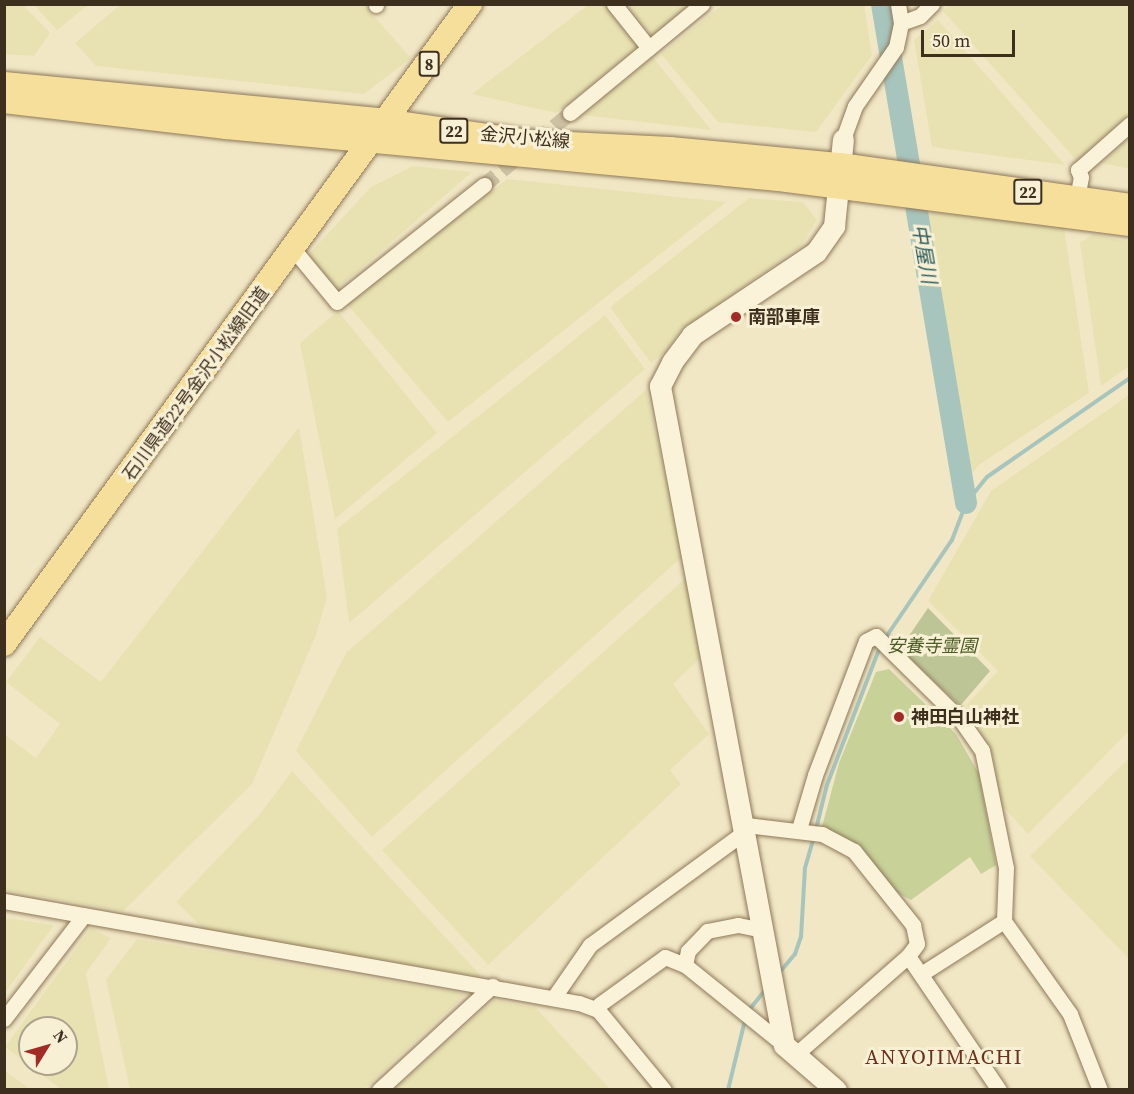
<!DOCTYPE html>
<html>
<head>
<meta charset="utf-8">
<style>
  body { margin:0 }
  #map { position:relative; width:1134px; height:1094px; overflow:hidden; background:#f1e7c5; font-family:"Source Serif 4","Noto Sans JP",serif }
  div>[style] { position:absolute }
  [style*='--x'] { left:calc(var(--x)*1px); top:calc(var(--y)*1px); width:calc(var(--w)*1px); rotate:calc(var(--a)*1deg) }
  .farmland>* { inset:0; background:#e8e2b2 }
  .green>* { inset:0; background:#c7d198 }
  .cemetery>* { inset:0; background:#bdc597 }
  .stream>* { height:4px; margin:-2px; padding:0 2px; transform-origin:2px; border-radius:2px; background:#a7c5bd }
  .river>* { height:22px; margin:-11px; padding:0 11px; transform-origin:11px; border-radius:11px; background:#a7c5bd }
  .street-tunnel>* { height:15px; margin-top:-7.5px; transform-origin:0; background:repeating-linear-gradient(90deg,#cdc2a4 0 15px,transparent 0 23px) }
  .roads { filter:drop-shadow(0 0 2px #8e7859) drop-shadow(0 0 2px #8e7859) }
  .street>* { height:15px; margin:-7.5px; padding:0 7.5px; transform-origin:7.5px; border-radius:7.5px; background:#fbf3d9 }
  .secondary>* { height:21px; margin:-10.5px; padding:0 10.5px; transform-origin:10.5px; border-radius:10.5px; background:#fbf3d9 }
  .primary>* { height:24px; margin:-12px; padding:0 12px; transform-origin:12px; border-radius:12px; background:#f6df9b }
  .dots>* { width:16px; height:16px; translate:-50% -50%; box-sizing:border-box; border:3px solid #f8f0d5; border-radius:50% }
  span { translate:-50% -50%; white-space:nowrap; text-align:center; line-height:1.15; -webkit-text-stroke:6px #f8f0d5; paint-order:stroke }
  .shield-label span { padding:2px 4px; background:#f8f0d5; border:2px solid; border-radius:4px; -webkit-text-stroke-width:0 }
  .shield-label { font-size:16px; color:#3d2f1e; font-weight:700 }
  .street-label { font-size:18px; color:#3d2f1e }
  .poi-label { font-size:18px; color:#3d2f1e; font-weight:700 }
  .left { translate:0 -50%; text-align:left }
  .park-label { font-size:18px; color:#4a5b23; font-style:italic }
  .water-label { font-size:20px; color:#2d5e5e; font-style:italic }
  .quarter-label { font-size:21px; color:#6d301a; letter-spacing:1.5px }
  .frame { position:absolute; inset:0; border:6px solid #3d2f1e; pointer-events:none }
  .north { position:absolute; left:18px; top:1016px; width:60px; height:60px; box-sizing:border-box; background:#f8f0d5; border:2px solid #ada38c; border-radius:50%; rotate:53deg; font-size:16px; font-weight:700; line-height:24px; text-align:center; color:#3d2f1e }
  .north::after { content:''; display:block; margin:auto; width:21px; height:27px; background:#a22b25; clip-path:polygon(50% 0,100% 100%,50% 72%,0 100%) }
  .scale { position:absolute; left:921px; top:30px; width:94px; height:27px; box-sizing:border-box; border:3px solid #3d2f1e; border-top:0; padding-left:8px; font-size:18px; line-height:21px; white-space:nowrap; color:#3d2f1e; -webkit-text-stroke:4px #f8f0d5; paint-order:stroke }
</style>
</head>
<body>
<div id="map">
  <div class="farmland">
    <div style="clip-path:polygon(363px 4px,411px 58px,364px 94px,96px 66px,75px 43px,120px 5px)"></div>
    <div style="clip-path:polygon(864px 4px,872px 55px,816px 132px,718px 122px,661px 54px,722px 5px)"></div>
    <div style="clip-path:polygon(951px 4px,1129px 5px,1129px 114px,1077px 161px,943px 11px)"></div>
    <div style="clip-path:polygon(4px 5px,23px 5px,50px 33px,34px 56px,5px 54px)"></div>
    <div style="clip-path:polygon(34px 5px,88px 5px,57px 30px)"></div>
    <div style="clip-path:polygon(588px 5px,606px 5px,639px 46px,556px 113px,472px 94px)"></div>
    <div style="clip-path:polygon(627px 5px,690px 5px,652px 36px)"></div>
    <div style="clip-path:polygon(938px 20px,1065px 165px,932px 147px,914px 40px)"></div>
    <div style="clip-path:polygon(653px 57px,711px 130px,583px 115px)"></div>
    <div style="clip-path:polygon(1129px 139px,1129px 169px,1102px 163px)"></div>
    <div style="clip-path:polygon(413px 166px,472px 172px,336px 290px,308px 255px,371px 187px)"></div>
    <div style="clip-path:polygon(507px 179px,726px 202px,448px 422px,346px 303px)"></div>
    <div style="clip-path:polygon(749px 198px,803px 202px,817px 220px,801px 246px,680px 331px,666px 351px,651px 363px,610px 307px)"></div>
    <div style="clip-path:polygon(923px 211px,1064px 227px,1089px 393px,980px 464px,970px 476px)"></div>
    <div style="clip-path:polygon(1093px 234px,1129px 242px,1129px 366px,1101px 386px,1080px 243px)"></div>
    <div style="clip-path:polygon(338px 311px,437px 433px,335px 519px,300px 343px)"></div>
    <div style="clip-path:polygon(605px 315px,645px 369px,349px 623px,337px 529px)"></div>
    <div style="clip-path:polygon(646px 390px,684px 555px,372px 837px,296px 751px,346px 653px)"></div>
    <div style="clip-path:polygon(1129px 395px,1129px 731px,1028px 834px,1001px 804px,993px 757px,967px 704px,998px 671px,928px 601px,991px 491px)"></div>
    <div style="clip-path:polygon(299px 427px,327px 597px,316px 635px,252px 784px,123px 911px,5px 890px,5px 735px,36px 758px,60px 724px,6px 682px,40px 637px,101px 682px)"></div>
    <div style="clip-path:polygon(687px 577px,701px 657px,673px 684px,709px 734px,670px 770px,681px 784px,488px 965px,382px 850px)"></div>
    <div style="clip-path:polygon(1129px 758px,1129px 959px,1030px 856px)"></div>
    <div style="clip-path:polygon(292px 771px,482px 977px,207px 932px,176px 902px,260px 814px)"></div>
    <div style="clip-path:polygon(5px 918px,54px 925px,5px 993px,4px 918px)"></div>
    <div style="clip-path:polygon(evenodd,91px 928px,111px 938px,86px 973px,109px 1089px,61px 1089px,5px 1047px,91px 928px,30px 1028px,66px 1028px,66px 1064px,30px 1064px,30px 1028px)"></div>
    <div style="clip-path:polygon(137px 939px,466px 994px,364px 1089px,130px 1089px,106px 980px)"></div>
    <div style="clip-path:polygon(494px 1000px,536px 1008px,610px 1089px,395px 1089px)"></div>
    <div style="clip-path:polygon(4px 1071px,5px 1071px,30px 1089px,5px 1089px)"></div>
  </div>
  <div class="green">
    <div style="clip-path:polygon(889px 669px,956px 734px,979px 774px,996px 865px,981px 874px,970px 857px,911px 900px,895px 892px,822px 827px,839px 763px,876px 672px)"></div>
  </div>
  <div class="cemetery">
    <div style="clip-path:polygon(928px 608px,990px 671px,960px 706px,900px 649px)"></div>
  </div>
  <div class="stream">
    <div style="--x:884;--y:640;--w:121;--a:-55.8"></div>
    <div style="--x:952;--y:540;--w:40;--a:-69"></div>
    <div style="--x:966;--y:503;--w:33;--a:-51"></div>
    <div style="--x:987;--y:477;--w:174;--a:-34.7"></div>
    <div style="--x:816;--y:829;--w:45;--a:-76"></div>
    <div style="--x:827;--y:785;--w:148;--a:-69"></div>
    <div style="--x:779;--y:973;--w:25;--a:-50"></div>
    <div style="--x:795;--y:954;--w:18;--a:-71"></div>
    <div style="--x:801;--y:937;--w:69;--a:-86.7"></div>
    <div style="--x:805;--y:868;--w:33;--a:-74"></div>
    <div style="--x:749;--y:1010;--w:28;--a:-51"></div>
    <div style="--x:728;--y:1090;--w:72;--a:-76.3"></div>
  </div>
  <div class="river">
    <div style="--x:882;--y:4;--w:506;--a:80.44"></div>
  </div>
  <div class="street-tunnel">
    <div style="--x:484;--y:185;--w:112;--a:-39.9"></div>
  </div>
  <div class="roads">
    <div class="street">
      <div style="--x:614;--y:4;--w:56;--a:51.5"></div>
      <div style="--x:376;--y:5;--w:1;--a:-90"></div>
      <div style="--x:901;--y:23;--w:20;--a:-20"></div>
      <div style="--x:920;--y:16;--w:17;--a:-45"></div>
      <div style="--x:570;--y:113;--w:171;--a:-39.5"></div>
      <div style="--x:843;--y:139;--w:35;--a:-70"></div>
      <div style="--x:855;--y:106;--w:72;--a:-55.2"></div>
      <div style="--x:896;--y:47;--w:25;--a:-78"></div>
      <div style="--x:901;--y:23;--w:19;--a:-99"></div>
      <div style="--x:1077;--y:199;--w:22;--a:-80"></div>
      <div style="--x:1081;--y:177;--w:8;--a:-113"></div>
      <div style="--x:1078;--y:170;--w:69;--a:-41.5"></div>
      <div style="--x:294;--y:250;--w:67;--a:50.4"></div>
      <div style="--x:337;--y:302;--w:188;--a:-38.5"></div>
      <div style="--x:746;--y:825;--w:77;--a:6.8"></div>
      <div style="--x:822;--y:834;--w:36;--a:28"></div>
      <div style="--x:854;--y:851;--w:95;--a:51.4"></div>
      <div style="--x:913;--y:925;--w:19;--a:78"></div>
      <div style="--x:917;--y:944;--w:15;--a:127"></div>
      <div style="--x:908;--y:956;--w:150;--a:138.8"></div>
      <div style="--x:799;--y:829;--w:56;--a:-73.5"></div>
      <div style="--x:815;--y:775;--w:143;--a:-69.2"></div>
      <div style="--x:866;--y:641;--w:11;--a:-27"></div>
      <div style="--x:876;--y:636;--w:118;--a:44.7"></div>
      <div style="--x:960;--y:719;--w:38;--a:55"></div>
      <div style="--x:982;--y:750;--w:120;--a:78.5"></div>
      <div style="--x:1006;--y:868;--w:53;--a:92.2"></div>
      <div style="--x:1004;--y:921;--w:114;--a:54.6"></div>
      <div style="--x:1070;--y:1014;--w:82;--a:68.5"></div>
      <div style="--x:4;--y:901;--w:584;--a:10.06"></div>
      <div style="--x:579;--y:1003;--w:20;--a:20"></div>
      <div style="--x:598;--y:1010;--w:104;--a:50.5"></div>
      <div style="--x:908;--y:956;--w:162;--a:55.8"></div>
      <div style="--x:685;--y:965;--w:14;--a:-78"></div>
      <div style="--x:688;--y:951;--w:28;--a:-46"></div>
      <div style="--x:707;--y:931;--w:32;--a:-11"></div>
      <div style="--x:738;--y:925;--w:25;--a:11"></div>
      <div style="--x:921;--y:974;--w:98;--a:-32.6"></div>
      <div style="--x:554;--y:997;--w:63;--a:-55.3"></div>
      <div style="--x:590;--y:945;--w:195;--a:-36.2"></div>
      <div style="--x:598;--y:1010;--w:6;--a:-72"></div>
      <div style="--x:600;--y:1004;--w:80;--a:-35.9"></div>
      <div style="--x:665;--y:957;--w:22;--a:22"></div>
      <div style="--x:685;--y:965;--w:127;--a:38.9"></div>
      <div style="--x:4;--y:1019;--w:131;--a:-52.4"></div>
      <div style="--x:379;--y:1090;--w:154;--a:-42.6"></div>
    </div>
    <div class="secondary">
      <div style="--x:836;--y:1090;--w:69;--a:-139.1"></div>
      <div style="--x:784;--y:1045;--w:671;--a:-100.66"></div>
      <div style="--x:660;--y:386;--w:27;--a:-63"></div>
      <div style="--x:672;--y:362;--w:34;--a:-53"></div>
      <div style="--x:692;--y:335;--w:149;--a:-33.8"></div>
      <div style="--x:816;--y:252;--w:32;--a:-55"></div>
      <div style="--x:834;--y:226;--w:87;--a:-84.1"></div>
    </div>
    <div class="primary">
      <div style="--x:4;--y:84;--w:383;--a:5.5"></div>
      <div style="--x:385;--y:121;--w:146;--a:8.3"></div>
      <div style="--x:529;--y:142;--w:141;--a:2.8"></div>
      <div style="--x:670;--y:149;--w:171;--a:5.4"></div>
      <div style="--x:840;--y:165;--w:293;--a:8"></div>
      <div style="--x:4;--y:101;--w:224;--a:6.7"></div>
      <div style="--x:226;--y:127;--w:555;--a:5.37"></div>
      <div style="--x:779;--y:179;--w:354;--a:7.3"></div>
      <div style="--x:4;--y:644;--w:792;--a:-53.94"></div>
    </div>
  </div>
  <div class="dots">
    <div style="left:736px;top:317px;background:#a22b25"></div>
    <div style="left:899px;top:717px;background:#a22b25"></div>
  </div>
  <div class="shield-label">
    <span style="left:429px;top:64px">8</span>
    <span style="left:454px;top:131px">22</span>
    <span style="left:1028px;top:192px">22</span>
  </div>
  <div class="street-label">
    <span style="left:525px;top:138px;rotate:5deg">金沢小松線</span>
    <span style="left:196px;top:384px;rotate:-54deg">石川県道22号金沢小松線旧道</span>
  </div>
  <div class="poi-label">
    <span class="left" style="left:748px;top:317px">南部車庫</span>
    <span class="left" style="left:911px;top:717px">神田白山神社</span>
  </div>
  <div class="park-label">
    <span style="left:932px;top:646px">安養寺霊園</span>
  </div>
  <div class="water-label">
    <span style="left:924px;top:254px;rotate:80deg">中屋川</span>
  </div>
  <div class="quarter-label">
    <span style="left:944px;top:1057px">ANYOJIMACHI</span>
  </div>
  <div class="frame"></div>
  <div class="north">N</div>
  <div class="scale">50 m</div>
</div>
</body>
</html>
